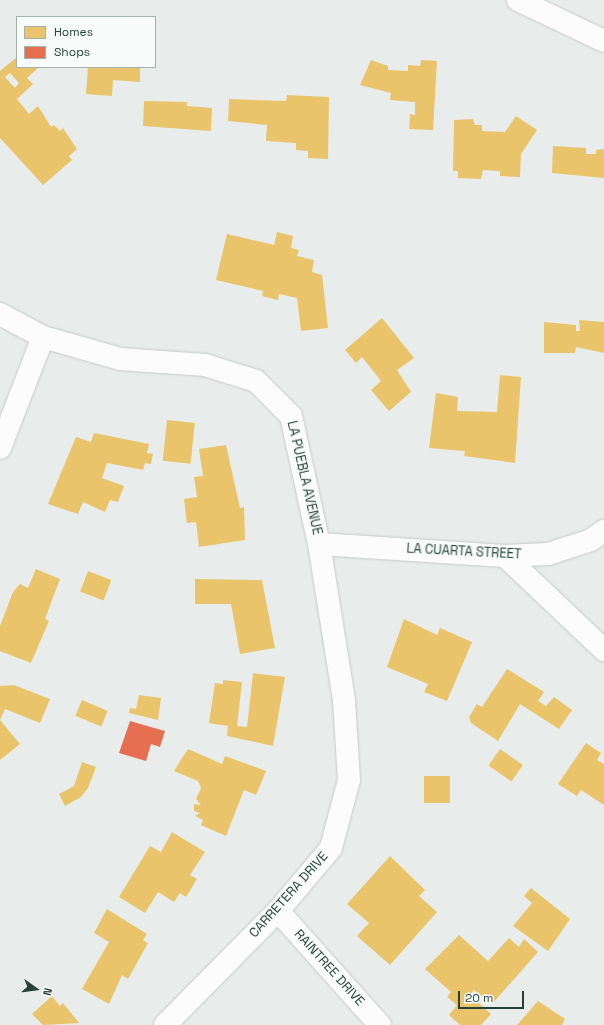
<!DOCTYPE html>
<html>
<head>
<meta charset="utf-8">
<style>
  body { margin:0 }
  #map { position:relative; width:604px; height:1025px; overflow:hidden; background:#e8edeb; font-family:"Space Grotesk",sans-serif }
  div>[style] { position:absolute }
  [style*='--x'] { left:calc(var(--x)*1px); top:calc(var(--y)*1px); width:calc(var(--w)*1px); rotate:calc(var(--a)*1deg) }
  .homes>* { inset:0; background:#e9c46a; transform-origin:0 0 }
  .shops>* { inset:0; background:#e76f51 }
  .roads { filter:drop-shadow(0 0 1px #c5cac8) drop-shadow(0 0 1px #c5cac8) }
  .street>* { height:22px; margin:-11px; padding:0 11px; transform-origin:11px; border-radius:11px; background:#fcfcfc }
  .secondary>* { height:22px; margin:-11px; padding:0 11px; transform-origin:11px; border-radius:11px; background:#fcfcfc }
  span { translate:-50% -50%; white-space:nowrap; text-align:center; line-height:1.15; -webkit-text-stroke:4px #f7fbf9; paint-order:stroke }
  .street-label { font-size:13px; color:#24423a }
  .legend { position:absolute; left:16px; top:16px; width:140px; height:52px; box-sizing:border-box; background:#f7fbf9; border:1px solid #a3b1ad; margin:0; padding:5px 7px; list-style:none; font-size:12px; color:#24423a }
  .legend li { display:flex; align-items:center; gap:8px; height:20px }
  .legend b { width:20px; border:1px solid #a3b1ad }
  .north { position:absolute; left:16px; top:969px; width:40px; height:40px; -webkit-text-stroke:3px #f7fbf9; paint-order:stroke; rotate:104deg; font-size:11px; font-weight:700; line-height:16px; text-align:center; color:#24423a }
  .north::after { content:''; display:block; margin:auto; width:14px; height:18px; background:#24423a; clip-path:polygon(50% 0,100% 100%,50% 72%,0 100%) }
  .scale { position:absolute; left:458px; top:991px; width:66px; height:18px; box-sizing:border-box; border:2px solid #24423a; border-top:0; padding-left:5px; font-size:12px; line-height:14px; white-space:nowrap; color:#24423a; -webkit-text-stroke:3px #f7fbf9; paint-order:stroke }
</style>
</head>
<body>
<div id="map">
  <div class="homes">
    <div style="clip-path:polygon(evenodd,17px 57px,17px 67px,39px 67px,27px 78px,33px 84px,17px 99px,29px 114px,38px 106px,51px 127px,54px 125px,60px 131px,63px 128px,77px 149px,69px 156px,72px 160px,43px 185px,0 138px,0 71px,17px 57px,10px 73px,19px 83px,15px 88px,5px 77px,10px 73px)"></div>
    <div style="clip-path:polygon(371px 60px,388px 66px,388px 70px,408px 71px,408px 65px,420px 66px,421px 60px,437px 61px,433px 130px,409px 129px,410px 114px,415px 115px,415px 102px,390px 100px,391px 93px,360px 85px)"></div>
    <div style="clip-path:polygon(88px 67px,140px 67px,140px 82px,113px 80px,112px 96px,86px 94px)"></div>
    <div style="clip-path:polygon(287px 95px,329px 97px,328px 159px,308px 158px,308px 151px,296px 150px,296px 143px,266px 141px,267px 125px,228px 121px,229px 99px,286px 101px)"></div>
    <div style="clip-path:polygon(144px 101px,187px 102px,187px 106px,212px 108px,211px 131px,143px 126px)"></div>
    <div style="clip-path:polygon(516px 116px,537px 130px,521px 154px,520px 177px,500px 176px,500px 171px,483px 170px,481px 179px,458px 178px,458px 171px,453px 171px,454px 120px,473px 119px,475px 125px,482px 125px,482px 131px,505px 132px)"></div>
    <div style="clip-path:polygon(553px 146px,586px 148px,586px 154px,596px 154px,596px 150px,604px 149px,604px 178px,552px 173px)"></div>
    <div style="clip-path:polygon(277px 232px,293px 236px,291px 248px,299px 250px,297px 256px,314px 260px,312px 272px,322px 275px,328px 328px,301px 331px,297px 298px,279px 294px,278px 300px,262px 296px,263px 291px,216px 280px,227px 234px,274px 245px)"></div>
    <div style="clip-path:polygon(382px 318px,414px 358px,397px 370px,411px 392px,389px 411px,371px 390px,381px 381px,362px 357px,356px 363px,345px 350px)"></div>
    <div style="clip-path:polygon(579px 320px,604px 322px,604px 353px,576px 347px,575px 353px,544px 353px,544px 322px,576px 325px,576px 331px,580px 331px)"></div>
    <div style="clip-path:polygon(500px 375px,521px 377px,515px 463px,464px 456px,465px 451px,429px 448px,436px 393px,458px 397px,457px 411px,497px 412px)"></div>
    <div style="left:167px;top:420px;width:28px;height:41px;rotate:6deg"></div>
    <div style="clip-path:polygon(94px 433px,149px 444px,147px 453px,153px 454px,151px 464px,145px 463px,143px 470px,107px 463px,102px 478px,124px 486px,118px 502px,110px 500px,105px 512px,83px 502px,78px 514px,48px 504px,76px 437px,91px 442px)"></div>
    <div style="clip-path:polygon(226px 445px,240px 508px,244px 507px,245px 540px,199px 547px,196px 522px,187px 523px,184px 499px,197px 497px,194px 477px,203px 476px,199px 449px)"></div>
    <div style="clip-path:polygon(36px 569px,60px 579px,45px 619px,49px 621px,31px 663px,0 651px,0 626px,13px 592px,20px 584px,28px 588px)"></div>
    <div style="left:88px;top:571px;width:25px;height:22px;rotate:21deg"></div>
    <div style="clip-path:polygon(195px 579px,262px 580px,275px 648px,240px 654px,231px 604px,195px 604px)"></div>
    <div style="clip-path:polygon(404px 619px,437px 635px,440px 628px,472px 642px,447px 701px,424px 692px,428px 684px,387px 667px)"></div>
    <div style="clip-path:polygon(507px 669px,544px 692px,538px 701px,546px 706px,554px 697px,572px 710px,559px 729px,520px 704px,498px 741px,471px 723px,469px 717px,477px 704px,482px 707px)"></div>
    <div style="clip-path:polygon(253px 673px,285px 677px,273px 746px,227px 736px,228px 726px,209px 723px,215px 683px,223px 684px,223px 680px,242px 682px,237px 726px,247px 727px)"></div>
    <div style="clip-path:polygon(14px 685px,50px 699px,40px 723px,5px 709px,0 720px,20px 744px,0 760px,0 686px)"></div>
    <div style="clip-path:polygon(139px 695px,161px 698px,158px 720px,129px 713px,130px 708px,136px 709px)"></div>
    <div style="left:82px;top:700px;width:28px;height:17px;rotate:23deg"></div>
    <div style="clip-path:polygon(586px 743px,601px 753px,597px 760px,604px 764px,604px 805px,581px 790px,577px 796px,558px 784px)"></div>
    <div style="clip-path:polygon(188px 749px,222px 764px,225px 756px,266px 771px,256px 795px,244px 790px,226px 836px,201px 825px,203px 820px,195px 816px,200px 813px,194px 811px,194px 804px,201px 805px,196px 799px,201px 788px,198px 781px,174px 771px)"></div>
    <div style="left:500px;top:749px;width:28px;height:20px;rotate:35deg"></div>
    <div style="clip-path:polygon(82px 762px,96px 767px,88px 788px,81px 797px,65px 806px,59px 794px,74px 786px)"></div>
    <div style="left:424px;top:776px;width:26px;height:27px"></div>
    <div style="clip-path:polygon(172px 832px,205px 852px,190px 875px,197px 879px,186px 897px,180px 893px,174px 902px,158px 892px,145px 913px,119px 897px,150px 846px,161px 852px)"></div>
    <div style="clip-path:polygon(390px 856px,425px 890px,419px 896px,437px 912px,390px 965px,357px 936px,369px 923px,347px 904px)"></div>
    <div style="clip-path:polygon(531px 888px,570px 919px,548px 951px,513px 926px,532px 903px,524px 896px)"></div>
    <div style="clip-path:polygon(107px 909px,147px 934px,143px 940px,148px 943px,128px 979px,122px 975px,109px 1004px,82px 989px,109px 942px,94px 933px)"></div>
    <div style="clip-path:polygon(459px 935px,488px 961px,509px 938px,519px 947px,524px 939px,538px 952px,492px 1004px,474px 990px,470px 995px,491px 1014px,481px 1025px,460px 1025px,449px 1015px,457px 1005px,447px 997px,451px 992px,425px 969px)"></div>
    <div style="clip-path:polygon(52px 996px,60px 1006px,63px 1003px,79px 1023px,43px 1025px,32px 1014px)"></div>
    <div style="clip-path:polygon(538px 1001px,565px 1019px,562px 1025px,517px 1025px)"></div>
  </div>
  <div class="shops">
    <div style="clip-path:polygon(130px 721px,165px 731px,160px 747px,151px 744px,146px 761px,119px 753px)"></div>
  </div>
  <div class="roads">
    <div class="street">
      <div style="--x:518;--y:0;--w:95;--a:25.5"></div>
      <div style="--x:0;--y:314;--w:49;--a:28.1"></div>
      <div style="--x:43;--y:337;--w:80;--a:15.9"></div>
      <div style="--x:120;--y:359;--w:85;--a:4"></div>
      <div style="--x:205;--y:365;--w:53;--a:17.4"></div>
      <div style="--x:256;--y:381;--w:49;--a:45"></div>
      <div style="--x:291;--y:416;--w:131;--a:77.7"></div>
      <div style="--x:0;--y:448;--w:119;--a:-68.8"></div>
      <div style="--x:505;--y:556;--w:137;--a:43.5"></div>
      <div style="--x:278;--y:911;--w:153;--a:48.2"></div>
    </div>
    <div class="secondary">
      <div style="--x:165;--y:1025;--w:161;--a:-45.3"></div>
      <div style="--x:278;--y:911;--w:82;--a:-49.9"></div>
      <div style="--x:331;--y:848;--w:70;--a:-75.2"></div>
      <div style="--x:349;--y:780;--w:80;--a:-93.6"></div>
      <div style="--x:344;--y:700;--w:158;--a:-99.1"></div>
      <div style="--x:319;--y:544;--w:186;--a:3.7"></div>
      <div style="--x:505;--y:556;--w:43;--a:-2.7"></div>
      <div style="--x:548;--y:554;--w:45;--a:-18"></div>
      <div style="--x:591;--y:540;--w:16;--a:-35"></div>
    </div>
  </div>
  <div class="street-label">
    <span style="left:304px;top:478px;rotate:77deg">LA PUEBLA AVENUE</span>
    <span style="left:464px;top:552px;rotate:3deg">LA CUARTA STREET</span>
    <span style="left:289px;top:895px;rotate:-48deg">CARRETERA DRIVE</span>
    <span style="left:329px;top:968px;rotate:48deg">RAINTREE DRIVE</span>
  </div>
  <ul class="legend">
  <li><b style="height:11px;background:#e9c46a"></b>Homes</li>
  <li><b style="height:11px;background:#e76f51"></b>Shops</li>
  </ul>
  <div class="north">N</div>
  <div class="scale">20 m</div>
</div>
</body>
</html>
